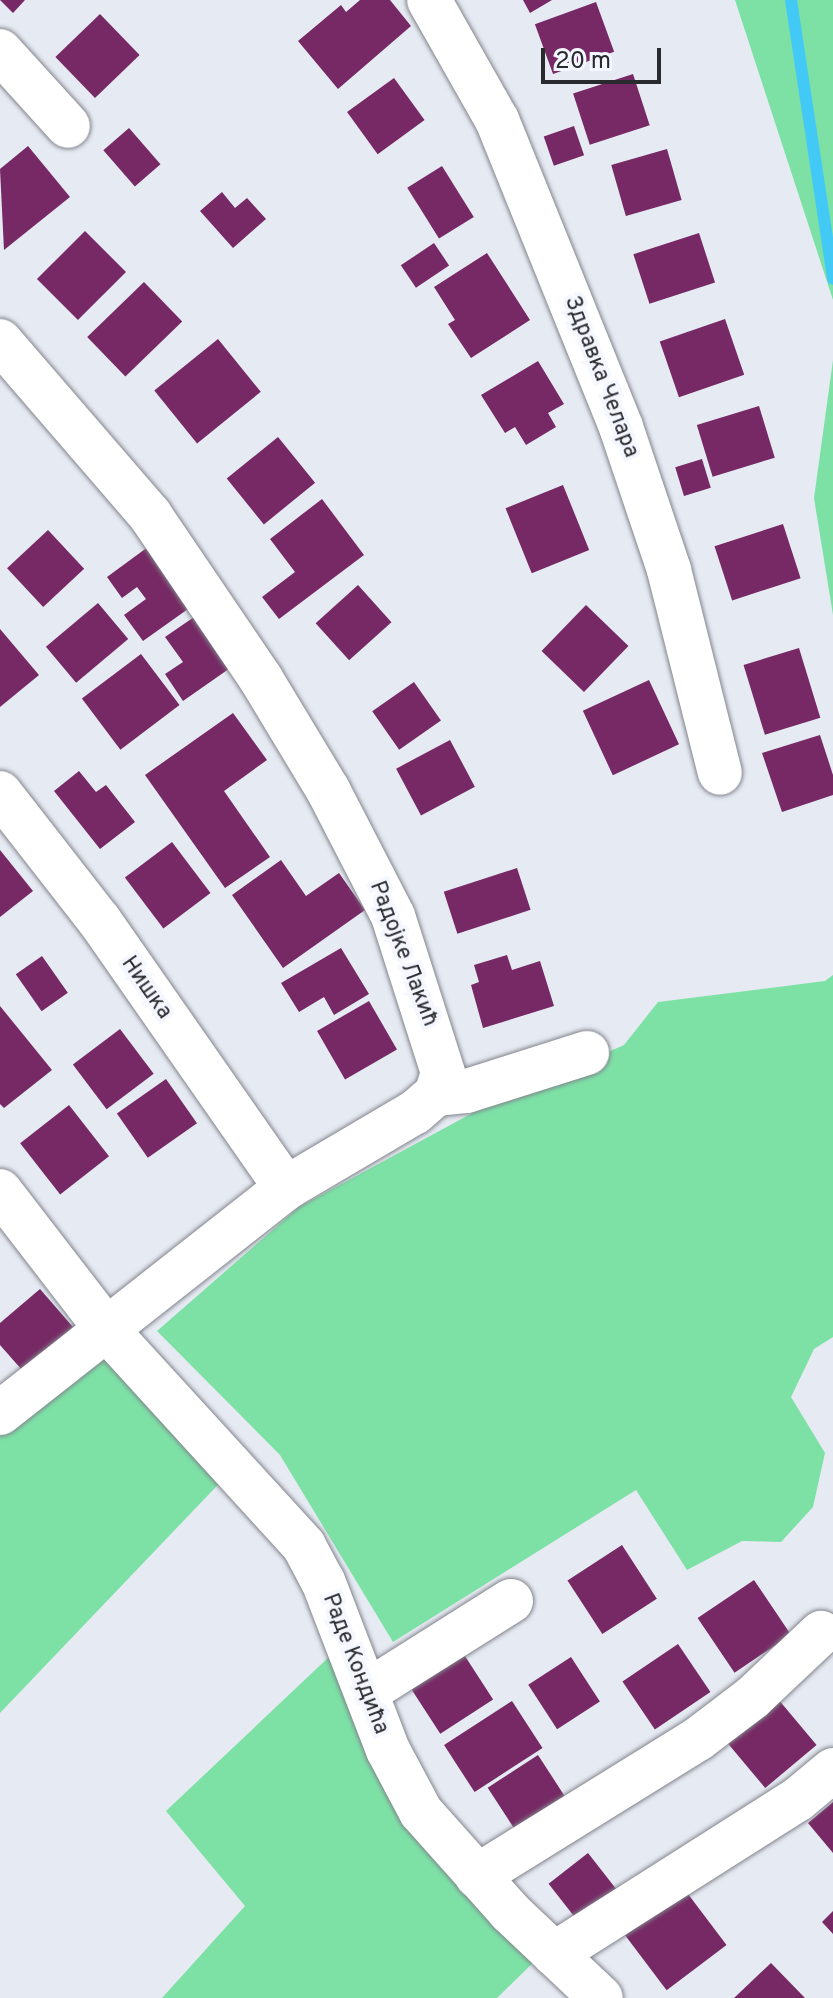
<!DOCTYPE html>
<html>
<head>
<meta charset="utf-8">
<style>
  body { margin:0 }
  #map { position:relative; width:833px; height:1998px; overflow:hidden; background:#e6eaf2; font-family:Overpass,sans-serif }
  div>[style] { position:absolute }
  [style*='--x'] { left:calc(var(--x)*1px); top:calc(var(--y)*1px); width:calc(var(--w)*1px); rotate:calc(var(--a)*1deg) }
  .green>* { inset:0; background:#7de1a6 }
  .stream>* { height:12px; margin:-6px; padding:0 6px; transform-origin:6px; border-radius:6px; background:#43c9f6 }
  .building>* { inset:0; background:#762964; transform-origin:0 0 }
  .roads { filter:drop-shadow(0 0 2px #81848c) drop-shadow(0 0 2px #81848c) }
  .minor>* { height:44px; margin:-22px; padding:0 22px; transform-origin:22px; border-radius:22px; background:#fff }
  span { translate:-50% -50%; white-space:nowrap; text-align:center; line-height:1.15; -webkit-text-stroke:8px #f4f7ff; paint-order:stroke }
  .street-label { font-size:22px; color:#282a2d }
  .scale { position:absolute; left:541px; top:48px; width:120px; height:36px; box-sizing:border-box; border:4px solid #282a2d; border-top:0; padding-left:10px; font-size:24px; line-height:28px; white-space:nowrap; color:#282a2d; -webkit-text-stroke:6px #f4f7ff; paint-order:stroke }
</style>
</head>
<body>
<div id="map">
  <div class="green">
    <div style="clip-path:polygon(735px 0,833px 0,833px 300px)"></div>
    <div style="clip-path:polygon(833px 360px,833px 615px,814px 498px)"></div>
    <div style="clip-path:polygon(833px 975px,833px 1337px,814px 1349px,791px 1397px,825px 1453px,813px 1507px,781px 1542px,742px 1541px,687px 1570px,636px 1490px,393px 1642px,280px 1455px,157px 1331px,299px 1207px,489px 1104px,624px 1045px,658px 1002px,825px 981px)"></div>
    <div style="clip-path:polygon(107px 1330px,233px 1469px,0 1713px,0 1414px)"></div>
    <div style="clip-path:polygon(331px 1655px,386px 1793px,402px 1818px,536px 1960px,497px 1998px,162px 1998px,245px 1906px,166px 1811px)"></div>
  </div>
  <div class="stream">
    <div style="--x:791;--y:0;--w:282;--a:81.4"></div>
  </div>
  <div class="building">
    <div style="clip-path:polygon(0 0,25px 0,13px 13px)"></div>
    <div style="clip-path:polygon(360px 0,390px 0,411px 26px,338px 89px,298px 41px,341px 5px,346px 12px)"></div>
    <div style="clip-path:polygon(523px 0,552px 0,530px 13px)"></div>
    <div style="left:596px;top:2px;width:53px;height:65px;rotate:70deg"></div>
    <div style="left:100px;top:14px;width:57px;height:62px;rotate:46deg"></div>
    <div style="left:633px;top:74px;width:54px;height:63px;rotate:72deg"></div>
    <div style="left:394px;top:78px;width:52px;height:58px;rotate:54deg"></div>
    <div style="left:574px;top:126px;width:31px;height:32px;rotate:71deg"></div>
    <div style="left:129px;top:128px;width:48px;height:34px;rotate:49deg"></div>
    <div style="clip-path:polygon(28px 146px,70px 197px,4px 250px,0 169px)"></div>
    <div style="left:667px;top:149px;width:53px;height:58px;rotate:74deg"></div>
    <div style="left:442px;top:166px;width:60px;height:41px;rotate:58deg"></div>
    <div style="clip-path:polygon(222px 192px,235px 208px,247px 198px,266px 219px,233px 248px,200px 211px)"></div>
    <div style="left:85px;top:231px;width:58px;height:68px;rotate:45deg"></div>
    <div style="left:699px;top:233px;width:52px;height:69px;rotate:72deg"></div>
    <div style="left:434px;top:243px;width:27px;height:40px;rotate:56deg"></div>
    <div style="clip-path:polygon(487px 253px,530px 320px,471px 358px,448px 324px,455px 320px,434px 287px)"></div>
    <div style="left:144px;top:282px;width:55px;height:79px;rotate:46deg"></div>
    <div style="left:725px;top:319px;width:59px;height:69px;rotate:71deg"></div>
    <div style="left:218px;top:339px;width:68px;height:82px;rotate:51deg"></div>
    <div style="clip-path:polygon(538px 361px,564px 404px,548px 413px,556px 427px,526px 445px,515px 427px,505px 433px,481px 395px)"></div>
    <div style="left:759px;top:406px;width:54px;height:65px;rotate:73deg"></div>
    <div style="left:278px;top:437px;width:59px;height:66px;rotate:51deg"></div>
    <div style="left:702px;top:459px;width:30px;height:28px;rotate:73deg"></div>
    <div style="left:563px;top:485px;width:70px;height:62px;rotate:68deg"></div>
    <div style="clip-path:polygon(322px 499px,364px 555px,279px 619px,262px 597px,295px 572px,270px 539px)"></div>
    <div style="left:783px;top:524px;width:57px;height:72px;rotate:72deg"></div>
    <div style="left:48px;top:530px;width:53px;height:56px;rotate:47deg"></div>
    <div style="clip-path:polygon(152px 544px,195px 604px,143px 641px,124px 615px,146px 599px,137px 587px,122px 598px,107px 577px)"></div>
    <div style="left:358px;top:585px;width:50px;height:57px;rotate:48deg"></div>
    <div style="left:98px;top:603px;width:47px;height:68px;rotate:50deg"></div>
    <div style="left:586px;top:605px;width:59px;height:64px;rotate:44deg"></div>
    <div style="clip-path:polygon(197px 615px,233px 666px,183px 701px,165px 674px,183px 662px,165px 637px)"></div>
    <div style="clip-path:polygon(0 629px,39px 675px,0 707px)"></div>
    <div style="left:799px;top:648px;width:73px;height:58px;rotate:73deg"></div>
    <div style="left:141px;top:654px;width:64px;height:74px;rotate:53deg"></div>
    <div style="left:649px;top:680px;width:71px;height:73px;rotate:65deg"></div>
    <div style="left:414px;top:682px;width:47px;height:51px;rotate:55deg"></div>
    <div style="clip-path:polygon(233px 713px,267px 760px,224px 791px,270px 857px,225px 888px,145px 775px)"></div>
    <div style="clip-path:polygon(820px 735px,833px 775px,833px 795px,782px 812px,762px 753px)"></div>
    <div style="left:450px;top:740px;width:53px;height:61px;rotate:62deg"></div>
    <div style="clip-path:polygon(79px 771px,96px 792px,106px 785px,135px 822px,100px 849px,54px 791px)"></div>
    <div style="left:172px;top:842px;width:64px;height:59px;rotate:53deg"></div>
    <div style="clip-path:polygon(0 850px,33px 891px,0 917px)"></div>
    <div style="clip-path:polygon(281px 860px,306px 896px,339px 873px,365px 910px,283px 968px,232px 895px)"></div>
    <div style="left:517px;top:868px;width:44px;height:77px;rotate:72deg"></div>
    <div style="clip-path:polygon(341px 948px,369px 994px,334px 1015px,324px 997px,299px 1012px,281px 983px)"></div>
    <div style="clip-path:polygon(507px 955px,512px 970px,540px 961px,554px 1006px,483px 1028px,471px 985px,479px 982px,474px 965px)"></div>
    <div style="left:42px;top:956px;width:45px;height:32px;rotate:55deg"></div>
    <div style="left:369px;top:1001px;width:56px;height:60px;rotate:60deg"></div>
    <div style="clip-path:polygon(0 1006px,52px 1070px,4px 1108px,0 1104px)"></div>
    <div style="left:120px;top:1029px;width:56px;height:59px;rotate:53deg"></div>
    <div style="left:166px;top:1079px;width:54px;height:60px;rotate:55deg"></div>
    <div style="left:69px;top:1105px;width:65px;height:62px;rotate:52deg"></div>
    <div style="clip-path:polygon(40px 1289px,73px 1327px,22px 1370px,0 1345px,0 1323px)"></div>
    <div style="left:622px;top:1545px;width:64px;height:65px;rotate:57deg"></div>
    <div style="left:754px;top:1580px;width:66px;height:68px;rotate:56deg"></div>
    <div style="left:678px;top:1644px;width:58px;height:67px;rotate:56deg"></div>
    <div style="left:461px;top:1650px;width:59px;height:63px;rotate:57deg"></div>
    <div style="left:571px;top:1657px;width:53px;height:51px;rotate:57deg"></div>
    <div style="left:778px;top:1699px;width:60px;height:67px;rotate:50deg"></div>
    <div style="left:512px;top:1701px;width:56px;height:81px;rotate:57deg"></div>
    <div style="left:538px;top:1755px;width:55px;height:60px;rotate:57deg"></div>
    <div style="clip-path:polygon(833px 1802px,833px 1853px,808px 1823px)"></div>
    <div style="left:588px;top:1853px;width:47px;height:50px;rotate:52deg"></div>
    <div style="left:685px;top:1890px;width:69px;height:75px;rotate:53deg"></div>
    <div style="clip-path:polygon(833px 1911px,833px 1934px,822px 1922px)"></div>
    <div style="clip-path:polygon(771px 1963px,805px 1998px,734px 1998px)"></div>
  </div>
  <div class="roads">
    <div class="minor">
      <div style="--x:429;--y:0;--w:138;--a:60.5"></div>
      <div style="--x:497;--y:120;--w:331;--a:68"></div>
      <div style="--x:621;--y:427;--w:151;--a:71.4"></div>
      <div style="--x:669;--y:570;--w:209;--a:75.9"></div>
      <div style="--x:0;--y:51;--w:101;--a:47.8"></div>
      <div style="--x:0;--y:341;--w:230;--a:49.2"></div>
      <div style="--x:150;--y:515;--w:198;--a:55.9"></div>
      <div style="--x:261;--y:679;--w:130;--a:58.9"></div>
      <div style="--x:328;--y:790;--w:142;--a:62.7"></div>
      <div style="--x:393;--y:916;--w:165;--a:72.3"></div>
      <div style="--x:443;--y:1073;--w:22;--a:108"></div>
      <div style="--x:436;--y:1094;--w:28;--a:139"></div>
      <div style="--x:415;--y:1112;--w:150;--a:149.5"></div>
      <div style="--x:286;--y:1188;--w:364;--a:141.8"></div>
      <div style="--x:0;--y:793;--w:161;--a:52.1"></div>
      <div style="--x:99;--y:920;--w:327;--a:55.1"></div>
      <div style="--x:436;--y:1094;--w:31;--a:-6"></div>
      <div style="--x:467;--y:1091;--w:126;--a:-17.6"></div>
      <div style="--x:0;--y:1191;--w:175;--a:52.4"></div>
      <div style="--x:107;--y:1330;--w:292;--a:47.6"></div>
      <div style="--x:304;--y:1546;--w:40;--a:62"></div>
      <div style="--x:323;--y:1581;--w:181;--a:69"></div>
      <div style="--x:388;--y:1750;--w:70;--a:62"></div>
      <div style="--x:421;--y:1812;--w:134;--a:48.3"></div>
      <div style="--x:510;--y:1912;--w:125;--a:43.4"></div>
      <div style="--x:368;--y:1691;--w:169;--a:-32.2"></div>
      <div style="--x:477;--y:1876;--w:260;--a:-31.8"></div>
      <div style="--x:698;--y:1739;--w:68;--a:-37.2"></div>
      <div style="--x:752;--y:1698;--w:95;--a:-43.3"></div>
      <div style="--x:554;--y:1954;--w:288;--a:-32.4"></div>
      <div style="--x:797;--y:1800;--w:47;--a:-39.8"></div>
    </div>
  </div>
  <div class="street-label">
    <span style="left:601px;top:377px;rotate:69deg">Здравка Челара</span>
    <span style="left:403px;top:954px;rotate:69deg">Радојке Лакић</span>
    <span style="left:146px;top:988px;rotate:55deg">Нишка</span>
    <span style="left:355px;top:1664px;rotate:69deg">Раде Кондића</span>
  </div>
  <div class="scale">20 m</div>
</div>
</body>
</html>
